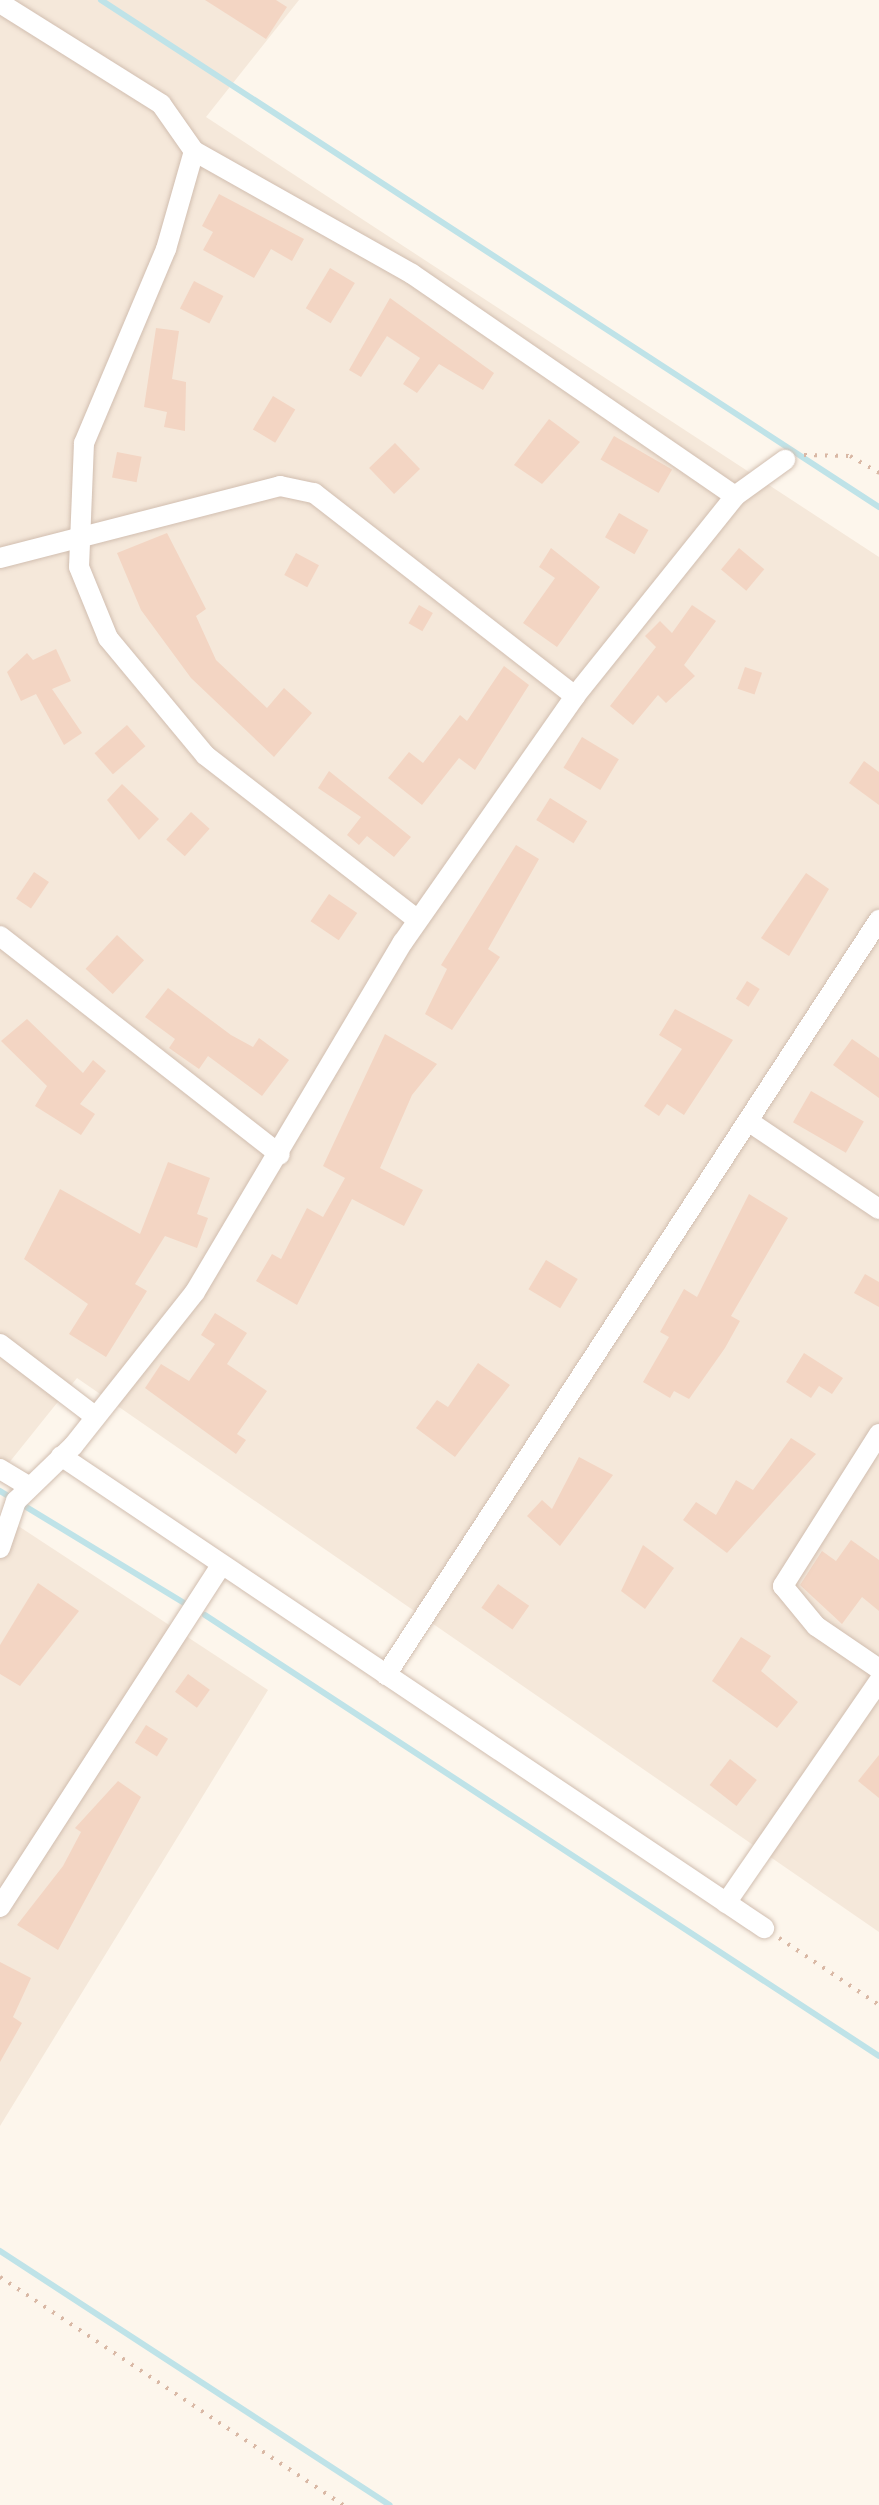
<!DOCTYPE html>
<html>
<head>
<meta charset="utf-8">
<style>
  body { margin:0 }
  #map { position:relative; width:879px; height:2505px; overflow:hidden; background:#fdf6ec; font-family:Raleway,sans-serif }
  div>[style] { position:absolute }
  [style*='--x'] { left:calc(var(--x)*1px); top:calc(var(--y)*1px); width:calc(var(--w)*1px); rotate:calc(var(--a)*1deg) }
  .residential>* { inset:0; background:#f5e8da }
  .stream>* { height:6px; margin:-3px; padding:0 3px; transform-origin:3px; border-radius:3px; background:#bfe3e8 }
  .building>* { inset:0; background:#f3d5c3; transform-origin:0 0 }
  .path>* { height:4px; margin-top:-2px; transform-origin:0; background:repeating-linear-gradient(90deg,#d9b8a5 0 2.5px,transparent 0 10.5px) }
  .roads { filter:drop-shadow(0 0 2px #d1beb0) drop-shadow(0 0 2px #d1beb0) }
  .street>* { height:20px; margin:-10px; padding:0 10px; transform-origin:10px; border-radius:10px; background:#fff }
  span { translate:-50% -50%; white-space:nowrap; text-align:center; line-height:1.15; -webkit-text-stroke:8px #fffaf3; paint-order:stroke }
</style>
</head>
<body>
<div id="map">
  <div class="residential">
    <div style="clip-path:polygon(0 0,299px 0,206px 117px,879px 557px,879px 1932px,77px 1378px,0 1474px)"></div>
    <div style="clip-path:polygon(0 1514px,268px 1690px,0 2126px)"></div>
  </div>
  <div class="stream">
    <div style="--x:101;--y:0;--w:929;--a:33.09"></div>
    <div style="--x:0;--y:1491;--w:215;--a:31.3"></div>
    <div style="--x:205;--y:1615;--w:805;--a:33.2"></div>
    <div style="--x:0;--y:2251;--w:465;--a:33.1"></div>
  </div>
  <div class="building">
    <div style="clip-path:polygon(205px 0,276px 0,287px 7px,266px 39px)"></div>
    <div style="clip-path:polygon(219px 194px,304px 239px,292px 261px,271px 249px,254px 278px,203px 250px,213px 232px,202px 226px)"></div>
    <div style="left:330px;top:268px;width:29px;height:47px;rotate:31deg"></div>
    <div style="left:194px;top:281px;width:33px;height:31px;rotate:27deg"></div>
    <div style="clip-path:polygon(390px 298px,494px 373px,483px 390px,439px 364px,417px 393px,403px 384px,420px 358px,387px 336px,361px 377px,349px 370px)"></div>
    <div style="clip-path:polygon(156px 328px,179px 331px,172px 379px,186px 382px,185px 431px,164px 427px,167px 412px,144px 407px)"></div>
    <div style="left:273px;top:396px;width:26px;height:39px;rotate:31deg"></div>
    <div style="clip-path:polygon(549px 419px,580px 442px,542px 484px,514px 465px)"></div>
    <div style="left:614px;top:436px;width:67px;height:27px;rotate:30deg"></div>
    <div style="left:395px;top:443px;width:36px;height:36px;rotate:46deg"></div>
    <div style="left:117px;top:452px;width:25px;height:26px;rotate:11deg"></div>
    <div style="left:619px;top:513px;width:34px;height:28px;rotate:30deg"></div>
    <div style="clip-path:polygon(167px 533px,206px 609px,196px 616px,216px 660px,267px 708px,284px 688px,312px 713px,274px 757px,191px 678px,141px 610px,117px 553px)"></div>
    <div style="clip-path:polygon(551px 548px,600px 587px,557px 647px,523px 623px,555px 578px,539px 567px)"></div>
    <div style="left:739px;top:548px;width:33px;height:28px;rotate:40deg"></div>
    <div style="left:296px;top:553px;width:26px;height:25px;rotate:28deg"></div>
    <div style="left:419px;top:605px;width:16px;height:21px;rotate:30deg"></div>
    <div style="clip-path:polygon(692px 605px,716px 621px,684px 665px,695px 676px,666px 703px,658px 695px,633px 725px,610px 706px,656px 647px,645px 636px,660px 621px,672px 633px)"></div>
    <div style="clip-path:polygon(56px 649px,71px 681px,52px 689px,82px 733px,64px 745px,36px 694px,21px 701px,7px 672px,27px 653px,33px 660px)"></div>
    <div style="clip-path:polygon(504px 666px,529px 685px,475px 770px,459px 758px,422px 805px,388px 778px,409px 752px,423px 763px,460px 715px,467px 721px)"></div>
    <div style="left:745px;top:667px;width:18px;height:23px;rotate:19deg"></div>
    <div style="left:127px;top:725px;width:28px;height:43px;rotate:49deg"></div>
    <div style="left:582px;top:737px;width:43px;height:36px;rotate:31deg"></div>
    <div style="clip-path:polygon(864px 761px,879px 772px,879px 805px,849px 783px)"></div>
    <div style="clip-path:polygon(329px 771px,411px 837px,394px 857px,367px 836px,359px 845px,347px 835px,361px 817px,318px 788px)"></div>
    <div style="clip-path:polygon(122px 784px,159px 819px,139px 840px,107px 800px)"></div>
    <div style="left:550px;top:798px;width:44px;height:26px;rotate:32deg"></div>
    <div style="left:191px;top:812px;width:25px;height:37px;rotate:42deg"></div>
    <div style="clip-path:polygon(516px 845px,539px 859px,488px 949px,500px 957px,452px 1030px,425px 1014px,447px 969px,441px 965px)"></div>
    <div style="left:34px;top:872px;width:18px;height:32px;rotate:34deg"></div>
    <div style="clip-path:polygon(806px 873px,829px 889px,789px 956px,761px 938px)"></div>
    <div style="left:329px;top:894px;width:34px;height:33px;rotate:34deg"></div>
    <div style="left:117px;top:935px;width:37px;height:46px;rotate:43deg"></div>
    <div style="left:747px;top:981px;width:15px;height:21px;rotate:32deg"></div>
    <div style="clip-path:polygon(168px 988px,231px 1035px,253px 1047px,259px 1038px,289px 1060px,262px 1096px,208px 1056px,199px 1069px,169px 1048px,175px 1039px,145px 1017px)"></div>
    <div style="clip-path:polygon(675px 1009px,733px 1040px,684px 1115px,667px 1104px,659px 1116px,644px 1106px,682px 1049px,659px 1035px)"></div>
    <div style="clip-path:polygon(27px 1019px,83px 1073px,93px 1060px,106px 1071px,80px 1104px,95px 1114px,81px 1135px,35px 1106px,47px 1086px,1px 1041px)"></div>
    <div style="clip-path:polygon(385px 1034px,437px 1064px,412px 1095px,380px 1168px,423px 1190px,404px 1226px,352px 1199px,297px 1305px,256px 1281px,272px 1254px,281px 1259px,307px 1208px,323px 1217px,345px 1178px,323px 1166px)"></div>
    <div style="clip-path:polygon(852px 1039px,879px 1058px,879px 1098px,833px 1065px)"></div>
    <div style="left:811px;top:1091px;width:61px;height:36px;rotate:30deg"></div>
    <div style="clip-path:polygon(168px 1162px,210px 1178px,197px 1214px,208px 1218px,197px 1248px,165px 1236px,135px 1284px,147px 1291px,106px 1357px,69px 1334px,88px 1304px,24px 1259px,60px 1189px,140px 1234px)"></div>
    <div style="clip-path:polygon(749px 1194px,788px 1218px,731px 1316px,740px 1321px,725px 1348px,689px 1399px,674px 1391px,670px 1398px,643px 1382px,669px 1337px,660px 1332px,684px 1289px,697px 1297px)"></div>
    <div style="left:546px;top:1260px;width:37px;height:34px;rotate:31deg"></div>
    <div style="clip-path:polygon(865px 1274px,879px 1282px,879px 1307px,854px 1293px)"></div>
    <div style="clip-path:polygon(215px 1313px,247px 1333px,227px 1364px,267px 1391px,237px 1434px,246px 1440px,236px 1454px,145px 1388px,161px 1364px,189px 1381px,215px 1344px,201px 1335px)"></div>
    <div style="clip-path:polygon(804px 1353px,843px 1378px,832px 1394px,819px 1386px,811px 1398px,786px 1382px)"></div>
    <div style="clip-path:polygon(478px 1363px,510px 1385px,455px 1457px,416px 1428px,437px 1400px,448px 1407px)"></div>
    <div style="clip-path:polygon(791px 1438px,816px 1454px,727px 1553px,683px 1520px,696px 1502px,716px 1515px,736px 1480px,753px 1490px)"></div>
    <div style="clip-path:polygon(579px 1457px,613px 1475px,560px 1546px,527px 1516px,542px 1500px,552px 1509px)"></div>
    <div style="clip-path:polygon(851px 1540px,879px 1560px,879px 1611px,862px 1597px,842px 1624px,800px 1585px,822px 1551px,836px 1561px)"></div>
    <div style="clip-path:polygon(643px 1545px,674px 1568px,645px 1609px,621px 1591px)"></div>
    <div style="clip-path:polygon(38px 1583px,79px 1611px,20px 1686px,0 1674px,0 1645px)"></div>
    <div style="left:498px;top:1584px;width:38px;height:29px;rotate:35deg"></div>
    <div style="clip-path:polygon(741px 1637px,771px 1656px,761px 1671px,798px 1702px,777px 1728px,712px 1681px)"></div>
    <div style="left:188px;top:1674px;width:27px;height:22px;rotate:36deg"></div>
    <div style="left:146px;top:1725px;width:26px;height:21px;rotate:32deg"></div>
    <div style="clip-path:polygon(879px 1755px,879px 1798px,858px 1781px)"></div>
    <div style="left:730px;top:1759px;width:34px;height:33px;rotate:38deg"></div>
    <div style="clip-path:polygon(118px 1781px,141px 1797px,58px 1950px,17px 1925px,63px 1866px,81px 1832px,75px 1828px)"></div>
    <div style="clip-path:polygon(0 1962px,31px 1978px,13px 2017px,22px 2023px,0 2062px)"></div>
  </div>
  <div class="path">
    <div style="--x:804;--y:455;--w:46;--a:1.2"></div>
    <div style="--x:850;--y:456;--w:34;--a:30"></div>
    <div style="--x:779;--y:1938;--w:120;--a:33.8"></div>
    <div style="--x:0;--y:2277;--w:412;--a:33.6"></div>
  </div>
  <div class="roads">
    <div class="street">
      <div style="--x:0;--y:3;--w:190;--a:32.1"></div>
      <div style="--x:161;--y:104;--w:57;--a:54.9"></div>
      <div style="--x:194;--y:151;--w:102;--a:105.9"></div>
      <div style="--x:166;--y:249;--w:211;--a:112.9"></div>
      <div style="--x:84;--y:443;--w:124;--a:92.3"></div>
      <div style="--x:79;--y:567;--w:77;--a:67.8"></div>
      <div style="--x:108;--y:638;--w:152;--a:50.3"></div>
      <div style="--x:205;--y:755;--w:269;--a:37.8"></div>
      <div style="--x:194;--y:151;--w:250;--a:29.4"></div>
      <div style="--x:412;--y:274;--w:392;--a:34.5"></div>
      <div style="--x:0;--y:558;--w:289;--a:-14.4"></div>
      <div style="--x:280;--y:486;--w:35;--a:12"></div>
      <div style="--x:314;--y:493;--w:331;--a:37.9"></div>
      <div style="--x:0;--y:936;--w:355;--a:38"></div>
      <div style="--x:748;--y:1121;--w:158;--a:33.9"></div>
      <div style="--x:0;--y:1344;--w:116;--a:37.3"></div>
      <div style="--x:879;--y:1434;--w:180;--a:122.3"></div>
      <div style="--x:783;--y:1586;--w:52;--a:50.5"></div>
      <div style="--x:816;--y:1626;--w:76;--a:34.3"></div>
      <div style="--x:61;--y:1456;--w:847;--a:33.88"></div>
      <div style="--x:0;--y:1469;--w:33;--a:31"></div>
      <div style="--x:0;--y:1548;--w:50;--a:-71.2"></div>
      <div style="--x:16;--y:1501;--w:79;--a:-44"></div>
      <div style="--x:73;--y:1446;--w:196;--a:-51.6"></div>
      <div style="--x:195;--y:1292;--w:407;--a:-59.3"></div>
      <div style="--x:403;--y:942;--w:300;--a:-55"></div>
      <div style="--x:575;--y:696;--w:256;--a:-51.3"></div>
      <div style="--x:735;--y:496;--w:62;--a:-35.8"></div>
      <div style="--x:386;--y:1675;--w:902;--a:-56.86"></div>
      <div style="--x:726;--y:1903;--w:270;--a:-55.4"></div>
      <div style="--x:0;--y:1907;--w:405;--a:-57.1"></div>
    </div>
  </div>
</div>
</body>
</html>
